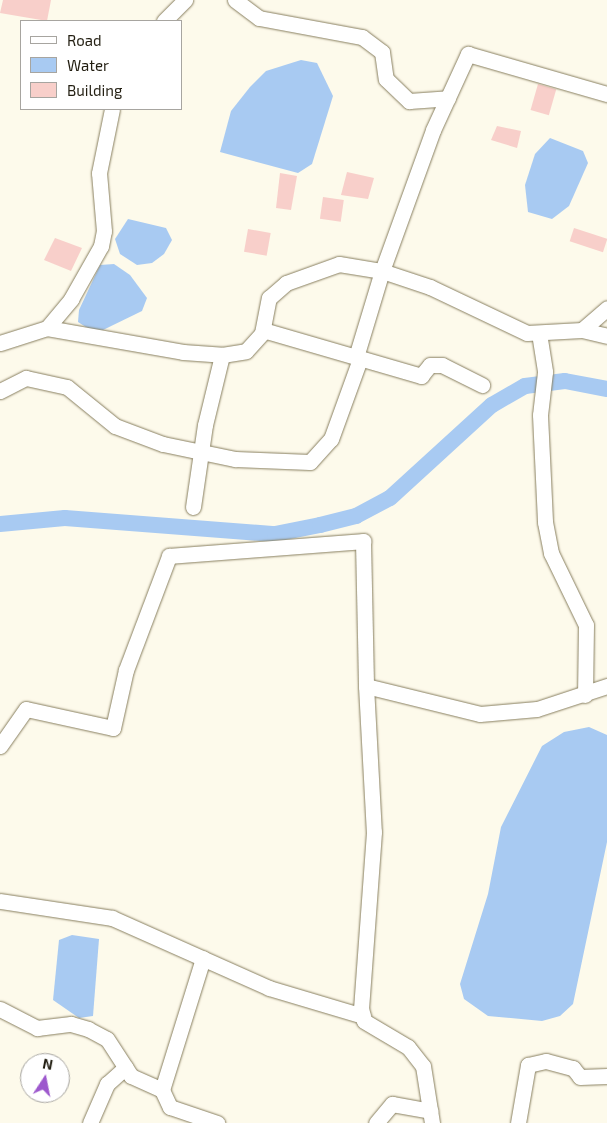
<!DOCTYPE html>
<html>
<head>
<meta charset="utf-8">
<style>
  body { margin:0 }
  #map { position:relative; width:607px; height:1123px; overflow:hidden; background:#fdfaeb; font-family:"Exo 2",sans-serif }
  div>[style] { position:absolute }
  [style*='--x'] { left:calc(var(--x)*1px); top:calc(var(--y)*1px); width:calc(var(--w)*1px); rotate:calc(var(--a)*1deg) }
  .water>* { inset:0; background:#a8caf2 }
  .canal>* { height:16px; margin:-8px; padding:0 8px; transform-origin:8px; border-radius:8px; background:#a8caf2 }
  .building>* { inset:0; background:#f8cfca; transform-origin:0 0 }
  .roads { filter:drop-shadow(0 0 1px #887f5f) drop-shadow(0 0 1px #887f5f) }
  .street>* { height:15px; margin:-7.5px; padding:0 7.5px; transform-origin:7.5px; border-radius:7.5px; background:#fff }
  span { translate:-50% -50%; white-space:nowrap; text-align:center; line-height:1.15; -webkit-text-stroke:4.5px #fff; paint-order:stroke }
  .legend { position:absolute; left:20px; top:20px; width:162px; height:90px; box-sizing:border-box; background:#fff; border:1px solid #a7a5a0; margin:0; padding:6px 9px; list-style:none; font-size:15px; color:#221e11 }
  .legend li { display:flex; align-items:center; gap:10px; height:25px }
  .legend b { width:25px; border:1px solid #a7a5a0 }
  .north { position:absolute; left:20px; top:1053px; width:50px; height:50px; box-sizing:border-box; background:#fff; border:1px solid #a7a5a0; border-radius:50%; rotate:11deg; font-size:14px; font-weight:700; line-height:20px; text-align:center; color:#221e11 }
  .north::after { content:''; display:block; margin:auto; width:18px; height:22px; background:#9d58cd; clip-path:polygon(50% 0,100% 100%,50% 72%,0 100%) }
</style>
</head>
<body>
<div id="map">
  <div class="water">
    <div style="clip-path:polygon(301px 60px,317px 63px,333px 96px,312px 164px,298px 173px,220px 152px,231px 111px,250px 87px,266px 71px)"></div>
    <div style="clip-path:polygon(550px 138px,583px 151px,588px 163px,569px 206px,552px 219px,528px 212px,525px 185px,535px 154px)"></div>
    <div style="clip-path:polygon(128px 219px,166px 228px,172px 240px,164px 254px,152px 263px,137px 265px,120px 254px,115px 239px)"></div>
    <div style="clip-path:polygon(114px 264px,130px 275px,147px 298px,142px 311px,103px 330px,89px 329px,78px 322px,79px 310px,100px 265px)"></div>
    <div style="clip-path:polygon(589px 727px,607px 735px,607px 842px,573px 1004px,560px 1016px,542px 1021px,488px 1016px,464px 999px,460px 984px,488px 894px,501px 827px,542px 746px,564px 732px)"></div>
    <div style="clip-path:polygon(72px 935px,99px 939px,93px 1016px,79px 1018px,53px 1000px,59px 940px)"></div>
  </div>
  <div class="canal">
    <div style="--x:0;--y:524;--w:65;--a:-5.3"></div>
    <div style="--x:65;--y:518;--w:211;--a:4.4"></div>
    <div style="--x:275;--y:534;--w:46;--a:-11.3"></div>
    <div style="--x:320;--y:525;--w:37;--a:-14"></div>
    <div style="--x:356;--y:516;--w:38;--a:-28"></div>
    <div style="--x:390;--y:498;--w:138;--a:-42.4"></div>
    <div style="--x:492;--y:405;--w:38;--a:-30"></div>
    <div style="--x:525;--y:386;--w:40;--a:-7.1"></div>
    <div style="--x:565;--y:381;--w:43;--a:10.8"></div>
  </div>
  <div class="building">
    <div style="clip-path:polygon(3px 0,51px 0,47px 21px,0 13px)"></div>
    <div style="left:538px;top:84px;width:19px;height:27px;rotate:16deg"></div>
    <div style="clip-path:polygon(497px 126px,521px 131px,517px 148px,491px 140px)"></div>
    <div style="clip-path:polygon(347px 172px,374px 178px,368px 199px,341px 195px)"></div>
    <div style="clip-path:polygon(280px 173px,297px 176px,291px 210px,276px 208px)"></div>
    <div style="left:323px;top:197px;width:21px;height:22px;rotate:8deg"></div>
    <div style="left:574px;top:228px;width:35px;height:14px;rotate:18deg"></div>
    <div style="left:248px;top:229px;width:23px;height:23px;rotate:10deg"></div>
    <div style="clip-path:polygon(55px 238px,82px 248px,71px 271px,44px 260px)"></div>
  </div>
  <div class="roads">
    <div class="street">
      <div style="--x:235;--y:0;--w:30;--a:37"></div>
      <div style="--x:259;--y:18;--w:105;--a:10.5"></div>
      <div style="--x:362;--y:37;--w:25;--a:37"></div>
      <div style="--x:382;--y:52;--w:27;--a:82"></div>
      <div style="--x:386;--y:79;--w:32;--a:44"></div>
      <div style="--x:409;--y:101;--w:39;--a:-4"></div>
      <div style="--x:164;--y:21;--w:30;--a:-45"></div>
      <div style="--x:47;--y:328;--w:38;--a:-50"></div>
      <div style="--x:71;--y:299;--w:61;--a:-60.5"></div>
      <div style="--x:101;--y:246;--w:15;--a:-79"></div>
      <div style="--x:104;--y:231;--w:58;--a:-94.9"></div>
      <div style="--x:99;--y:173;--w:65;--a:-78.5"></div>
      <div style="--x:263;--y:330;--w:165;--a:16.2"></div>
      <div style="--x:421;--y:376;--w:14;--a:-51"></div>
      <div style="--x:430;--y:365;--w:12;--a:0"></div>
      <div style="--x:442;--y:365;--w:45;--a:26.6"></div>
      <div style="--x:582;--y:330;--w:33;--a:-41"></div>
      <div style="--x:539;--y:333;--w:39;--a:81"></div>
      <div style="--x:545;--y:372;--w:43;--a:96.6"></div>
      <div style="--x:540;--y:415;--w:107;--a:87.3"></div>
      <div style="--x:545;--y:522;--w:32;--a:79"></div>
      <div style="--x:551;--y:553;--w:80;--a:64.1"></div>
      <div style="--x:586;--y:625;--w:70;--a:90.8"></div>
      <div style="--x:0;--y:343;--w:49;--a:-17.7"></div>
      <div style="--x:47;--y:328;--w:138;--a:10"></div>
      <div style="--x:183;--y:352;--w:39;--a:4"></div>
      <div style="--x:222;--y:355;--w:24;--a:-9"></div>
      <div style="--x:246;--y:351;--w:24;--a:-48"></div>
      <div style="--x:262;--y:333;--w:36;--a:-79"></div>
      <div style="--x:269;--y:298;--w:23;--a:-41"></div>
      <div style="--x:286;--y:283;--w:56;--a:-19.7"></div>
      <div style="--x:339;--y:264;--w:44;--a:9.2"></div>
      <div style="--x:382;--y:271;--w:150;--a:-70.1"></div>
      <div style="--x:433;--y:130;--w:84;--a:-65.3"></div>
      <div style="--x:468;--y:54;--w:145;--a:16.1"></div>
      <div style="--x:356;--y:357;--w:90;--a:-73.2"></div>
      <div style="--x:382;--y:271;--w:51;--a:18.4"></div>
      <div style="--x:430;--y:287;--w:107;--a:25.4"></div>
      <div style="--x:527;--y:333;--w:55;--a:-3.1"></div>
      <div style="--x:582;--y:330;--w:26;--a:13"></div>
      <div style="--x:0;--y:391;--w:29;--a:-27"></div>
      <div style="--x:26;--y:378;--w:42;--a:12.4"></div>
      <div style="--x:67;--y:387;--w:62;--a:39.1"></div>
      <div style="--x:115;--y:426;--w:51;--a:20.6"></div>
      <div style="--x:163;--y:444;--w:74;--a:11.8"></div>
      <div style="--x:235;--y:459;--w:75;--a:2.3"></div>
      <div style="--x:310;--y:462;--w:31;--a:-48"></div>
      <div style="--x:331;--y:439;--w:85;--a:-70.1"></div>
      <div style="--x:193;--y:507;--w:83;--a:-81.7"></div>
      <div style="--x:205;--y:425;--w:72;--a:-76.3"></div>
      <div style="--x:366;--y:686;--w:146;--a:86.9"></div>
      <div style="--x:374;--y:832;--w:176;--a:94.2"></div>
      <div style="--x:361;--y:1008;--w:13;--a:77"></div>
      <div style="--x:364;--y:1021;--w:51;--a:30.6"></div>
      <div style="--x:408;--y:1047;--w:24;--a:52"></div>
      <div style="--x:423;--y:1066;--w:58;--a:81"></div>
      <div style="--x:0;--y:746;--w:45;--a:-54.9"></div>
      <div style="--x:26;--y:709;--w:89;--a:12.3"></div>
      <div style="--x:113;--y:728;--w:59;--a:-77.4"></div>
      <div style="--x:126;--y:670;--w:122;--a:-69.3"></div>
      <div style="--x:169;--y:556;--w:195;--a:-4.4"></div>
      <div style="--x:363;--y:541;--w:145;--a:88.8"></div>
      <div style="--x:366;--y:686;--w:117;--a:13.8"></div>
      <div style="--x:480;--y:714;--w:57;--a:-5"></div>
      <div style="--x:537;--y:709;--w:74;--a:-18.2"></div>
      <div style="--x:0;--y:901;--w:113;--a:8.6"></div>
      <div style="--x:112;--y:918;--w:172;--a:24"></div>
      <div style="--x:269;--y:988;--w:98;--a:16.6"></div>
      <div style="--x:0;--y:1009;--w:42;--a:27.2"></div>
      <div style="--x:37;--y:1028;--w:34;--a:-7"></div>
      <div style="--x:71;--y:1024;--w:18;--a:16"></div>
      <div style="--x:88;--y:1029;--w:21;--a:28"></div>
      <div style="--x:107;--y:1039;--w:44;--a:57"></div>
      <div style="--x:131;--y:1076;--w:34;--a:24"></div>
      <div style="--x:162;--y:1090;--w:138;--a:-72.7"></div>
      <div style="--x:162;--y:1090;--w:19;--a:65"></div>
      <div style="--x:170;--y:1107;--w:50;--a:18.8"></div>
      <div style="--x:90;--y:1123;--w:43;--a:-66.4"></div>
      <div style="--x:107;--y:1084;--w:25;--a:-42"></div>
      <div style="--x:376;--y:1123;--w:25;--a:-50"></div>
      <div style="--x:392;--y:1104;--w:39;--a:10"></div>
      <div style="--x:518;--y:1123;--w:59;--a:-80.2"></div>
      <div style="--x:528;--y:1065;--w:18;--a:-13"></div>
      <div style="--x:546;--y:1061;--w:28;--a:15"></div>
      <div style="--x:573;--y:1068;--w:11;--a:52"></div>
      <div style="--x:580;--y:1077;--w:27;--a:-2"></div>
    </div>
  </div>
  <ul class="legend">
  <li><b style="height:6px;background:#fff"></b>Road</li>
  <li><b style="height:14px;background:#a8caf2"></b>Water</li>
  <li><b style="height:14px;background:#f8cfca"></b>Building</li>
  </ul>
  <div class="north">N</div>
</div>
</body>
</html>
